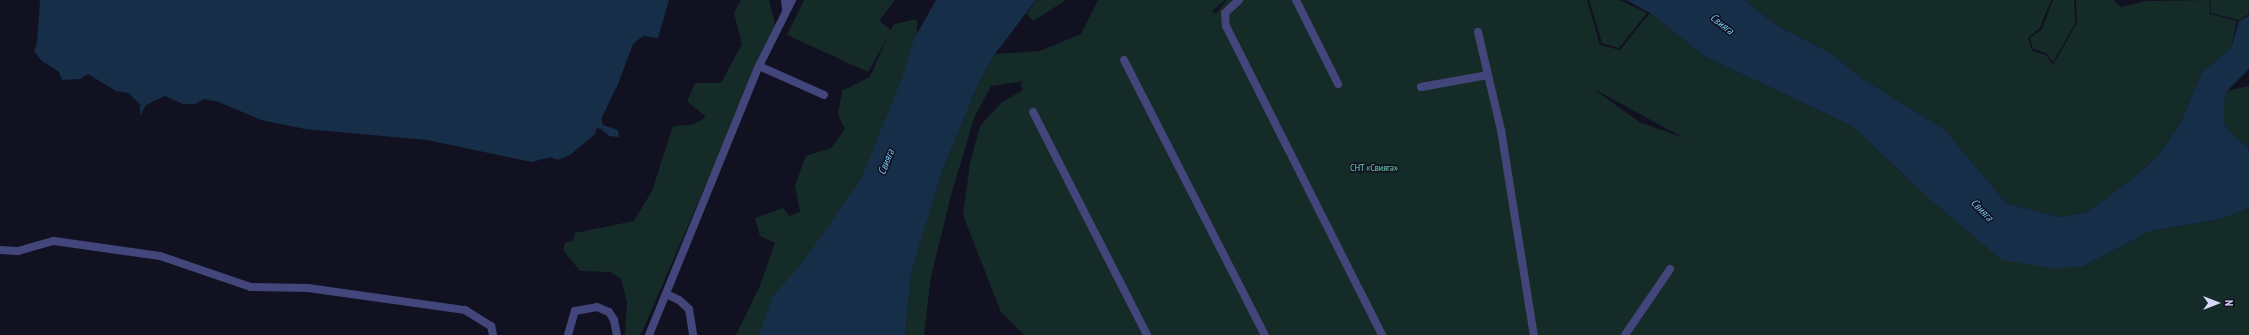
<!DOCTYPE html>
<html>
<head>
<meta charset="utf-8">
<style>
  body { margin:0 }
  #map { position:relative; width:2249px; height:335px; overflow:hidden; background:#121122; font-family:"PT Sans Narrow",sans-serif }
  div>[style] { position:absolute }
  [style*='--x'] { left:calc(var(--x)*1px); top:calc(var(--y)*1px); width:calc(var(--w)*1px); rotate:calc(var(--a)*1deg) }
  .green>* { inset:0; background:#152b28 }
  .water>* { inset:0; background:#162e47 }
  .service>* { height:8px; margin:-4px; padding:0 4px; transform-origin:4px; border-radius:4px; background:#42467b }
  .minor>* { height:8px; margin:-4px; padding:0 4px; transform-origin:4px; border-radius:4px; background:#42467b }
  span { translate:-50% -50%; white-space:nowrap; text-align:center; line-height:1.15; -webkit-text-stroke:3px #121122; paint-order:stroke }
  .park-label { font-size:10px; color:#6dd1ae }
  .water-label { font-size:11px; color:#73c1ed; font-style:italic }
  .north { position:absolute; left:2197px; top:283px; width:40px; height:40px; -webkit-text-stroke:3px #121122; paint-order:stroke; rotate:90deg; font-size:11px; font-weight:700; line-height:16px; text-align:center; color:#d8d7fa }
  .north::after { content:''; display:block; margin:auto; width:14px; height:18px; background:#d8d7fa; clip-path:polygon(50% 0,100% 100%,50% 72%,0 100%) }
</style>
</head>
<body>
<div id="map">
  <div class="green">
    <div style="clip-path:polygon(741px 0,769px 0,775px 24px,643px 330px,640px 335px,625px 335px,627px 302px,621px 279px,610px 272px,580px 271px,563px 250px,565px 243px,573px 241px,575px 233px,634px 221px,652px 191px,673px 126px,692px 125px,706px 117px,687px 101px,695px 83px,721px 83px,742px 44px,734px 13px)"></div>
    <div style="clip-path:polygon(804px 0,895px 0,879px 21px,891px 30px,894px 24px,917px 19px,916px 68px,875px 163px,763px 335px,736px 335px,759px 288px,775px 243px,760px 236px,755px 218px,783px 208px,789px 216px,800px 212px,795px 185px,806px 156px,831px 148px,845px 129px,838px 115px,842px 91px,870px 77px,888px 36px,868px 72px,787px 35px)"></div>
    <div style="clip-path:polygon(1036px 0,1066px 0,1033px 21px,1027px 14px)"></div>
    <div style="clip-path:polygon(evenodd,1098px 0,1225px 0,1212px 11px,1216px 14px,1227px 0,1587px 0,1600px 45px,1620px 50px,1650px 13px,1706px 57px,1852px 126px,1926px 196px,2084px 266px,2150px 231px,2221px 219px,2249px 208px,2249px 335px,1024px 335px,1001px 312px,963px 215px,970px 163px,980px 126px,1001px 103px,1023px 90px,1020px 84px,1024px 81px,991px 86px,974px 118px,951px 195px,931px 277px,924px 335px,905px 335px,911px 273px,942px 172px,979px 82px,995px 54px,1040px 51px,1081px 34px,1098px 0,1594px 89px,1684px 138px,1639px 122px,1594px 89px)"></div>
    <div style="clip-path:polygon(1589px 0,1620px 0,1647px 13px,1619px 48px,1602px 43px)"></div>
    <div style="clip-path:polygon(1745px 0,2051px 0,2040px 28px,2028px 38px,2032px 51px,2046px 55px,2053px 65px,2077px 23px,2076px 0,2113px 0,2121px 7px,2147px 1px,2209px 0,2210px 14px,2237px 21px,2231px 48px,2202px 72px,2180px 124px,2159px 155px,2131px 180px,2087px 212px,2059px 217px,2006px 203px,1945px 130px,1863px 79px,1829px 52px,1776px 25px)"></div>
    <div style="clip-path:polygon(2053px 0,2074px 0,2075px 24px,2053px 62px,2046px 53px,2033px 49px,2030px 38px,2042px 29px)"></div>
    <div style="clip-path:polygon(2210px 0,2249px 0,2249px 14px,2239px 20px,2211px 13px)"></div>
    <div style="clip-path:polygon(2249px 86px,2249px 147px,2232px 135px,2224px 123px,2224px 102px,2227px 91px)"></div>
  </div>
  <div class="water">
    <div style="clip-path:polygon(40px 0,669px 0,658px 38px,643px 36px,633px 44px,618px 84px,601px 119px,603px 125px,618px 130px,619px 137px,609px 136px,601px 129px,597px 128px,595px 134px,570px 155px,558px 160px,550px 157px,532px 162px,427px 140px,305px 129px,261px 120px,219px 102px,204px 99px,195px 104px,183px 104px,165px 96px,146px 105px,140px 116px,140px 104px,128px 93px,116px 91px,88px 74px,80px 79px,62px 80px,59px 72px,42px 61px,34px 51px,37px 43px)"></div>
    <div style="clip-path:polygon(936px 0,1036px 0,995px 54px,979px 82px,942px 172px,911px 273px,905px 335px,759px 335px,773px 296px,803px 262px,861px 179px,902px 78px,914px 39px)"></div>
    <div style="clip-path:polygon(1626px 0,1745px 0,1776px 25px,1829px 52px,1863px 79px,1945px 130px,2006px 203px,2059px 217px,2087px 212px,2131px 180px,2159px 155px,2180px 124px,2202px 72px,2231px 48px,2239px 21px,2249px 16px,2249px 69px,2227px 91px,2224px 102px,2224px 123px,2232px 135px,2249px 147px,2249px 208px,2221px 219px,2150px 231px,2084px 266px,2056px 269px,2002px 260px,1926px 196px,1852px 126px,1706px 57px,1650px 13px)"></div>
  </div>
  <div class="service">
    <div style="--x:785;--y:0;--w:9;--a:84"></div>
    <div style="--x:1239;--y:0;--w:19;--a:137"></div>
    <div style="--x:1225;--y:13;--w:13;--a:86"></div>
    <div style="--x:1226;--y:26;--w:346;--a:63.2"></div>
    <div style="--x:1296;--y:0;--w:94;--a:63.4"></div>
    <div style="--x:1478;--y:32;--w:101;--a:76.8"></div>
    <div style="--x:1501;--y:130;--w:208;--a:80.9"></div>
    <div style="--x:1124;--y:60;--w:309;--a:62.9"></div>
    <div style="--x:759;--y:66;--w:71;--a:24"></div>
    <div style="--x:1421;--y:87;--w:68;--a:-10.2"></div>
    <div style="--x:1033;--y:112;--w:250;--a:62.9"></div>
    <div style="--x:0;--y:250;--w:18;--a:3"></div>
    <div style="--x:18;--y:251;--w:37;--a:-16"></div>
    <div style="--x:54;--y:241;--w:107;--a:8.1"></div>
    <div style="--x:160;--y:256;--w:96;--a:18.8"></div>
    <div style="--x:251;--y:287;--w:57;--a:1"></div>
    <div style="--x:308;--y:288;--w:159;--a:8"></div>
    <div style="--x:465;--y:310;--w:31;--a:32"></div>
    <div style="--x:491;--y:326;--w:9;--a:77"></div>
    <div style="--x:666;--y:294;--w:14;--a:25"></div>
    <div style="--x:679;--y:300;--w:13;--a:42"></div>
    <div style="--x:689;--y:309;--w:26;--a:81"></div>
    <div style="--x:568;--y:335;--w:25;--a:-74"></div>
    <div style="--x:575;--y:311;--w:22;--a:-10"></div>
    <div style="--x:597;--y:307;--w:13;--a:23"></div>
    <div style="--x:609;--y:312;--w:9;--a:58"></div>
    <div style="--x:614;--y:320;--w:15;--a:79"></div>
    <div style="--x:1625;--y:335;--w:80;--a:-55.7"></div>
  </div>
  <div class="minor">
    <div style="--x:649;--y:335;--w:291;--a:-67.8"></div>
    <div style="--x:759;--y:66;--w:74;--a:-63.4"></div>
  </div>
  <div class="park-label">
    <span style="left:1374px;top:168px">СНТ «Свияга»</span>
  </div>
  <div class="water-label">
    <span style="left:1722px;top:24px;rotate:38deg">Свияга</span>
    <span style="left:886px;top:162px;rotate:-68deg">Свияга</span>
    <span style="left:1982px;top:210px;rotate:46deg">Свияга</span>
  </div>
  <div class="north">N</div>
</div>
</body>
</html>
